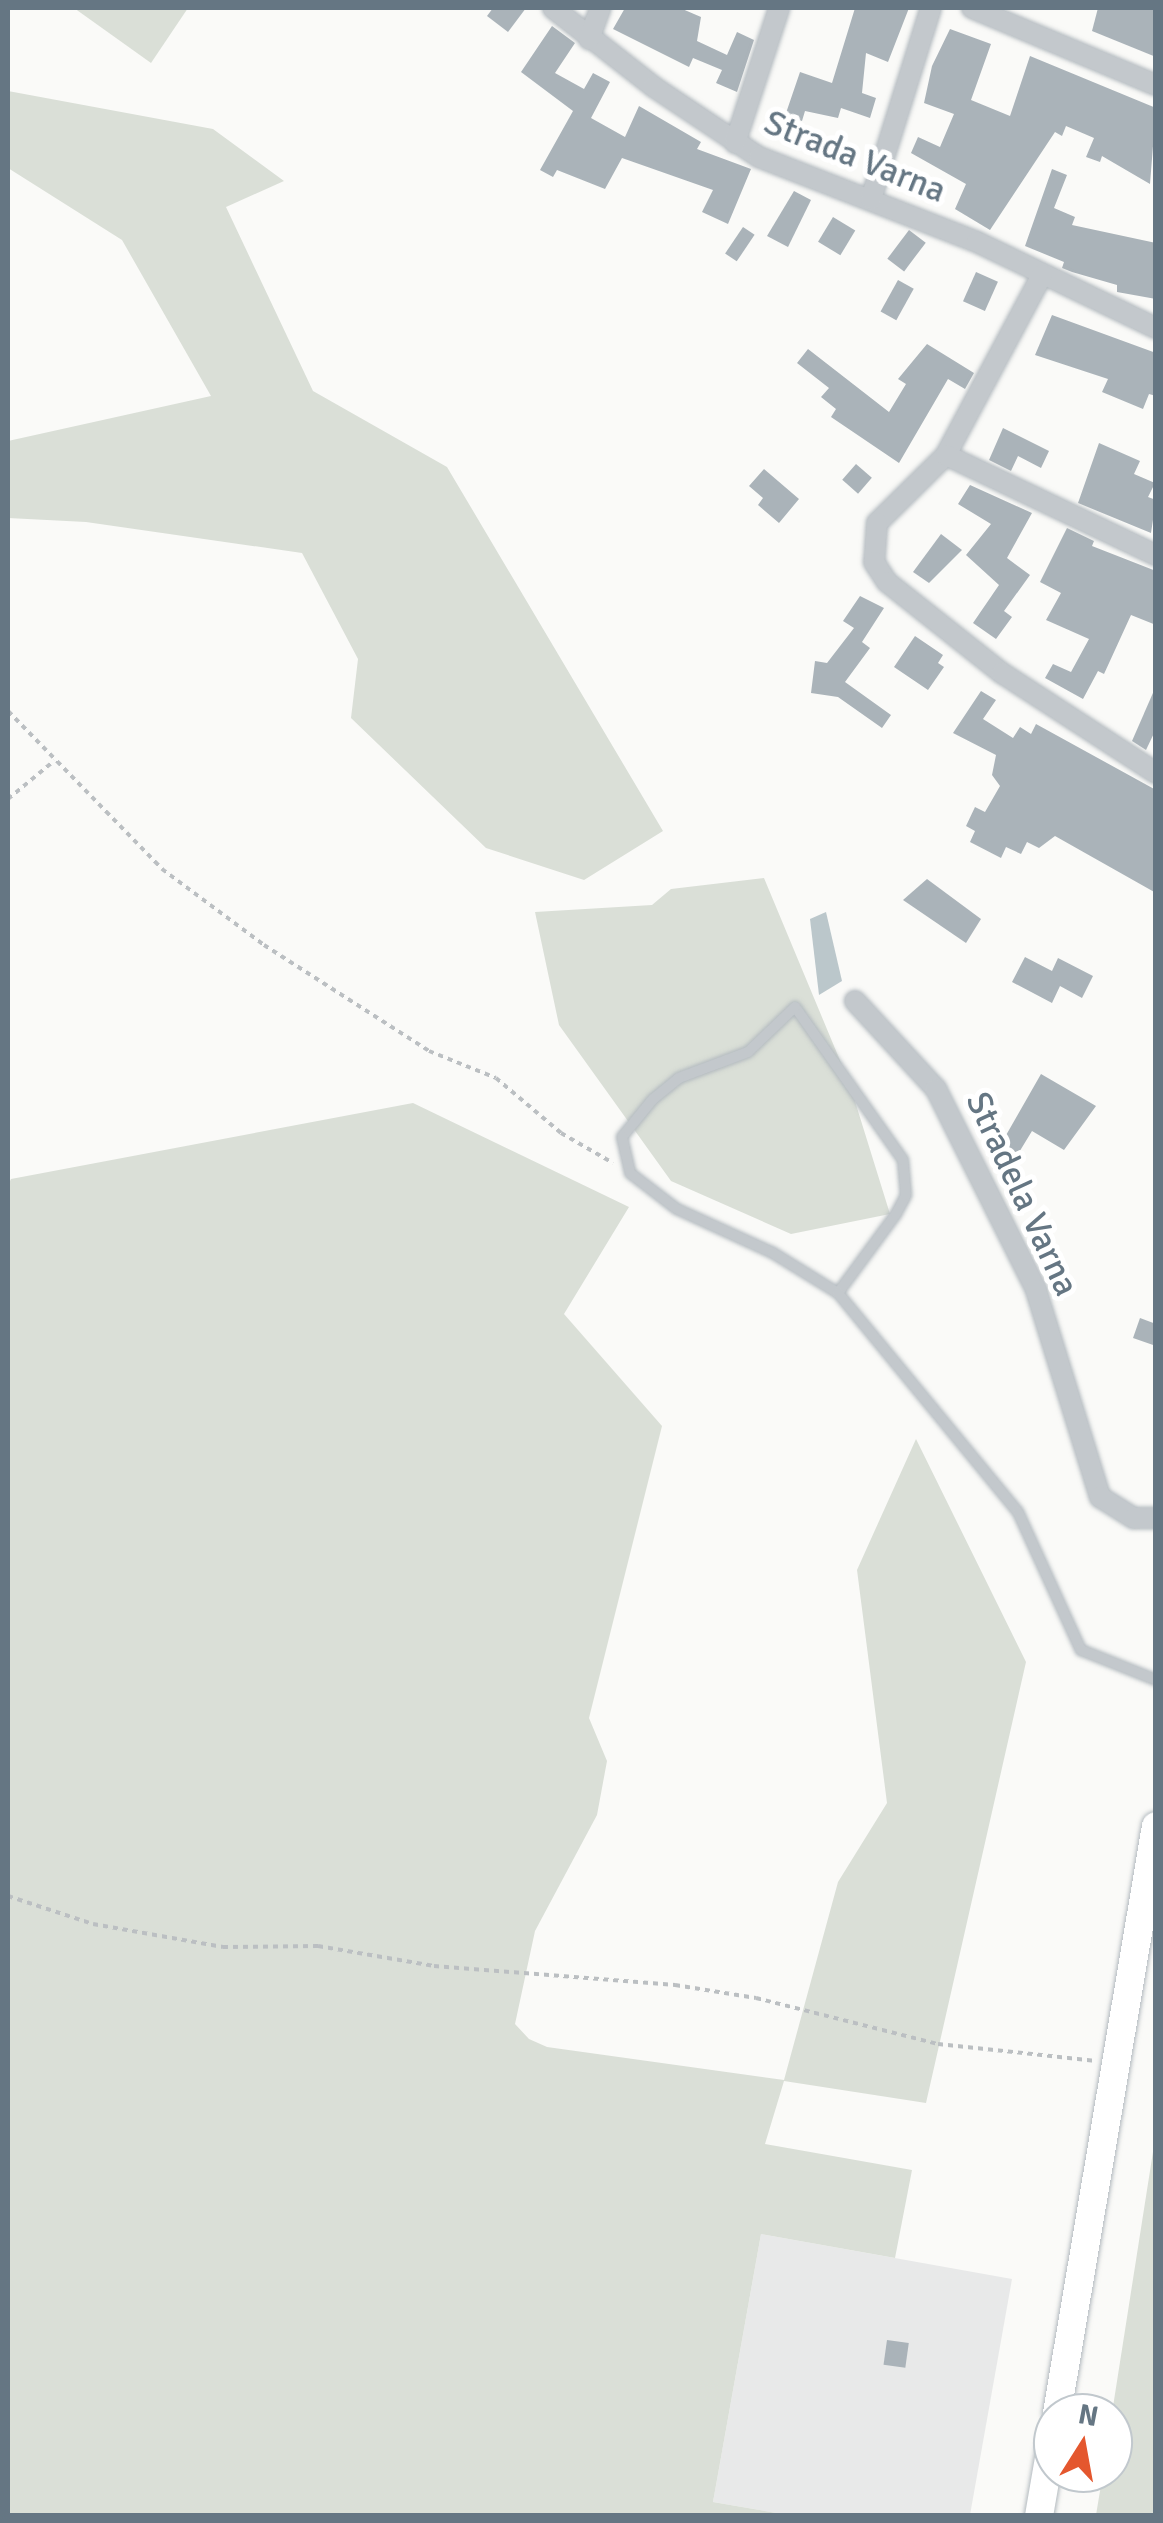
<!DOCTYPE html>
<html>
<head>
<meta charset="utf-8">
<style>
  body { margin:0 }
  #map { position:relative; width:1163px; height:2523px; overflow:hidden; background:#fafaf8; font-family:Signika,sans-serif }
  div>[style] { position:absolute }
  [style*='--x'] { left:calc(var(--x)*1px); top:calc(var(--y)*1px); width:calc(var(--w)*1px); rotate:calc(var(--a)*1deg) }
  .built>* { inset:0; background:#e8e9e9 }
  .green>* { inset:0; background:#dadfd7 }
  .water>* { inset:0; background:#bbc7cb }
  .building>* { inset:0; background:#aab3b9; transform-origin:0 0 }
  .path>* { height:4px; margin-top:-2px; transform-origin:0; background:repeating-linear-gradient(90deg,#bbbfc2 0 5px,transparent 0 10px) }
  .roads { filter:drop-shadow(0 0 2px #b3babf) drop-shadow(0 0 2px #b3babf) }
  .service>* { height:10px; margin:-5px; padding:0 5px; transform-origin:5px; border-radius:5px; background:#c3c8cc }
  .minor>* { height:20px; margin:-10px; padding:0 10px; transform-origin:10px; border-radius:10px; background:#c3c8cc }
  .secondary>* { height:28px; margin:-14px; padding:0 14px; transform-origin:14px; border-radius:14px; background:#fff }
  span { translate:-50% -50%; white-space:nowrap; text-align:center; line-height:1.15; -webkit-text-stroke:10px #fff; paint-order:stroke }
  .street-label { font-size:35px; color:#657683 }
  .frame { position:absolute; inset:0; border:10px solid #657683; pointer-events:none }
  .north { position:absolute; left:1033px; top:2393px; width:100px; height:100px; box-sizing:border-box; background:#fff; border:2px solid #c1c8cd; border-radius:50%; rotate:11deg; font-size:28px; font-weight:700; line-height:40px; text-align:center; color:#657683 }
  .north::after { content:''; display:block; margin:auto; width:35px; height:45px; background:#e4572e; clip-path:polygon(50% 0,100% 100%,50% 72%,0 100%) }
</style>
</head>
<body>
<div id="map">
  <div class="built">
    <div style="clip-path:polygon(761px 2234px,1012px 2279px,970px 2515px,788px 2515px,713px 2502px)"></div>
  </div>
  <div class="green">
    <div style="clip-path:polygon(74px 8px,188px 8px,151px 63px)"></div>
    <div style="clip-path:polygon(8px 91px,213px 129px,284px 181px,226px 207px,313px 391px,447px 467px,663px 831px,584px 880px,486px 848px,351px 718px,358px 659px,302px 553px,86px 522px,8px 518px,8px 441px,211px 396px,122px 240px,8px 168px)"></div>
    <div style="clip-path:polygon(764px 878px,849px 1082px,890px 1214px,791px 1234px,671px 1181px,559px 1025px,535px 912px,652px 905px,671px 889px)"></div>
    <div style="clip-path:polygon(413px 1103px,629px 1207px,564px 1314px,662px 1426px,589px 1718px,607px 1761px,597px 1815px,535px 1931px,515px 2024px,529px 2039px,547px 2047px,784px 2080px,838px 1882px,887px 1803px,857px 1570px,916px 1439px,1026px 1662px,926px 2103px,784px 2081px,765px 2144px,912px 2170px,895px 2258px,761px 2234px,713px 2502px,788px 2515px,8px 2515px,8px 1185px,11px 1179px)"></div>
    <div style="clip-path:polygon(1155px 2139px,1155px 2515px,1096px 2515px,1103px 2473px,1113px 2473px,1112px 2413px)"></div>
  </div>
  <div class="water">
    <div style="clip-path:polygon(826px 912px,842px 981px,819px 995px,810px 919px)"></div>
  </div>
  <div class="building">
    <div style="clip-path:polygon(493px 8px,526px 8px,508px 32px,487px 16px)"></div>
    <div style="clip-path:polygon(625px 8px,680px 8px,701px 17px,697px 41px,727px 55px,737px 32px,754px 40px,737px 92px,716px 83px,722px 70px,693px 58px,689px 67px,613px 29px)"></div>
    <div style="clip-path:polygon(855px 8px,909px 8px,888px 62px,866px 53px,862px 93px,876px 98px,870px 118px,841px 108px,838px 118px,805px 111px,802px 121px,785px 116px,800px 72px,832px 83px)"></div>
    <div style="clip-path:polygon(1098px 8px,1156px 8px,1156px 57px,1092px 31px)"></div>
    <div style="clip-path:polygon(552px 26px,575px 43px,555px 73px,584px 89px,593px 73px,610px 82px,591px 118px,625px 137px,639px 106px,701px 142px,697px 149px,751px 169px,728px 224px,702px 212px,713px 190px,622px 158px,605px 189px,557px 170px,553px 177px,540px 170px,573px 111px,521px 72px)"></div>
    <div style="clip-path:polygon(950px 29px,991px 44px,971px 100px,1010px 116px,1030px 56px,1156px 108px,1150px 184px,1102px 156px,1100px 162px,1086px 157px,1094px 138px,1066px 126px,1062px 136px,1055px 132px,990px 230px,955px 209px,966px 184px,911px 153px,918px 137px,940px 147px,954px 114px,924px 103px,932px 66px)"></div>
    <div style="clip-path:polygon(1052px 169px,1067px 175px,1054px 208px,1075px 217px,1072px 225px,1156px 243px,1156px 299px,1117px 292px,1117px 285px,1072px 272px,1062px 268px,1064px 262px,1025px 246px)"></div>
    <div style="clip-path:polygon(794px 191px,811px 200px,788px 247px,767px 236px)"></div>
    <div style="left:833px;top:217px;width:26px;height:29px;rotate:31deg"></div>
    <div style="left:743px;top:227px;width:14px;height:32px;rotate:34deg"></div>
    <div style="left:909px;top:230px;width:21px;height:36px;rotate:37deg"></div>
    <div style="left:976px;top:272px;width:24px;height:32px;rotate:24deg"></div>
    <div style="left:898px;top:280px;width:18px;height:36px;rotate:29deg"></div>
    <div style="clip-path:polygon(1052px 315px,1156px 353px,1156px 396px,1149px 394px,1143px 409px,1102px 392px,1108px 379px,1035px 355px)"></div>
    <div style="clip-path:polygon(927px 344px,974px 373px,965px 389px,948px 379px,899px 463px,831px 417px,836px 409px,821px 397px,829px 388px,797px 363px,808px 349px,889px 412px,906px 384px,898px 379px)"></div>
    <div style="clip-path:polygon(1003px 428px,1049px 451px,1041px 468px,1018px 456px,1011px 471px,989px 460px)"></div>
    <div style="clip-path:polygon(1099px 443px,1140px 461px,1134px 474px,1155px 483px,1148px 497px,1156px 500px,1151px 533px,1078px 503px)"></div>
    <div style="left:856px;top:464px;width:21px;height:21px;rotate:41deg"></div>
    <div style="clip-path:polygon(764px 469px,799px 499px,779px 523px,758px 505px,763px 498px,749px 486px)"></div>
    <div style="clip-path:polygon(970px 485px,1032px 513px,1007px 558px,1030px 575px,1004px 611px,1012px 617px,996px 639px,973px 623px,999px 585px,966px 555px,991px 524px,958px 504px)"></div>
    <div style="clip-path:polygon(1067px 528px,1094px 541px,1092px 546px,1156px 571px,1156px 625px,1131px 615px,1104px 674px,1098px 671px,1083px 699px,1045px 678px,1053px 664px,1071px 672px,1089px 639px,1046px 620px,1061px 593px,1040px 582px)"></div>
    <div style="clip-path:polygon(941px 534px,962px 550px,929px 583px,913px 572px)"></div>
    <div style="clip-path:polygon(860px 596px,884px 608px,862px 642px,870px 648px,845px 682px,891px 715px,882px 728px,838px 697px,811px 693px,815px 661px,827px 663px,854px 628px,843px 621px)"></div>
    <div style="clip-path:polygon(915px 636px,943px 655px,938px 663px,944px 667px,928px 690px,894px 667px)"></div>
    <div style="clip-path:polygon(1156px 686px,1156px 729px,1146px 750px,1132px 741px)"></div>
    <div style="clip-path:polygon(981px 691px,996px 700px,983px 719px,1013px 738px,1020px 727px,1031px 734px,1036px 724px,1156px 790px,1156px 893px,1055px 836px,1039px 848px,1027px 842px,1021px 854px,1006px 847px,1001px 858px,970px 842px,975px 831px,966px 826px,975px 807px,985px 812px,1000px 786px,992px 775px,996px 755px,953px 733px)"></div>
    <div style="clip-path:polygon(927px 879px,981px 919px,966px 943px,903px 900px)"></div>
    <div style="clip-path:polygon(1025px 957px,1052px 971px,1058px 958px,1093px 976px,1082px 998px,1060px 986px,1052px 1003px,1012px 982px)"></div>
    <div style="clip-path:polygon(1041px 1074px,1096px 1106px,1064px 1150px,1032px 1131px,1018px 1154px,1001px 1144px)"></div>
    <div style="clip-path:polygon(1140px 1318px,1156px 1324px,1156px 1346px,1133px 1338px)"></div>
    <div style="left:887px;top:2340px;width:22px;height:25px;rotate:8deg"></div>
  </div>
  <div class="path">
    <div style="--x:8;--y:711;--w:221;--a:45.7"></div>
    <div style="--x:162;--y:869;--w:127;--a:36.7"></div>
    <div style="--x:264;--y:945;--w:196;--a:32.7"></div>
    <div style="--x:429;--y:1051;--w:72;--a:21.9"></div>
    <div style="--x:496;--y:1078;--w:85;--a:40.2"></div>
    <div style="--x:561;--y:1133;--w:60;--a:30"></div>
    <div style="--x:8;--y:799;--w:60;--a:-39.6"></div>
    <div style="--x:8;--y:1896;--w:89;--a:18.2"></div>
    <div style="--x:93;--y:1924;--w:132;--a:10"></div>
    <div style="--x:223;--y:1947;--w:95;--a:-0.6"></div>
    <div style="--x:318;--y:1946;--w:118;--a:9.8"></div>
    <div style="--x:434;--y:1966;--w:242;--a:4.5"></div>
    <div style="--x:675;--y:1985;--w:82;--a:9.1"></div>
    <div style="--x:756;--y:1998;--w:188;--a:14.2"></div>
    <div style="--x:938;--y:2044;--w:159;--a:6.1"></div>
  </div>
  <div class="roads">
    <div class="service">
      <div style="--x:838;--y:1293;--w:98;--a:-53.7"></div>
      <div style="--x:896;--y:1214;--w:21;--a:-62"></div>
      <div style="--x:906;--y:1195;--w:35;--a:-95"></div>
      <div style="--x:903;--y:1160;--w:187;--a:-125.2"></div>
      <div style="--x:795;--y:1007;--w:65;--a:136.2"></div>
      <div style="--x:748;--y:1052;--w:74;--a:159.4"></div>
      <div style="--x:679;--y:1078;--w:33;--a:141"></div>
      <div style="--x:653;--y:1099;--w:49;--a:129.2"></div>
      <div style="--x:622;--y:1137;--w:37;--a:77"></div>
      <div style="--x:630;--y:1173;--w:59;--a:37.5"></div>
      <div style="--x:677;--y:1209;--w:106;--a:24.6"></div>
      <div style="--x:773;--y:1253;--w:76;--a:31.6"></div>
      <div style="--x:838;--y:1293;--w:283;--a:50.6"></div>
      <div style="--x:1018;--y:1512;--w:152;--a:65.5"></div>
      <div style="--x:1081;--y:1650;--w:81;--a:21.8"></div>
    </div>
    <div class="minor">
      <div style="--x:553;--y:8;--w:128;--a:38"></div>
      <div style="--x:654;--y:87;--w:126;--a:33.7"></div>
      <div style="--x:759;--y:157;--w:234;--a:21.3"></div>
      <div style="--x:977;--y:242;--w:199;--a:25.7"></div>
      <div style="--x:972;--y:8;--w:199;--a:22.7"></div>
      <div style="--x:589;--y:39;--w:33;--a:-70"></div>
      <div style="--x:735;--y:143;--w:142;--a:-71.9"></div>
      <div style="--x:871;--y:199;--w:200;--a:-72.6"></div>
      <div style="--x:1042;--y:275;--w:204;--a:118.1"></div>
      <div style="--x:946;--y:455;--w:97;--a:135.4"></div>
      <div style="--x:877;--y:523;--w:39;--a:94"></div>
      <div style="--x:874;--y:562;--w:24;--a:57"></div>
      <div style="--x:887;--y:582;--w:147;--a:38.4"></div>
      <div style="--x:1002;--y:673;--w:184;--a:33"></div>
      <div style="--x:946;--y:455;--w:233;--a:25.5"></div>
      <div style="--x:855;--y:1001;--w:120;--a:47.4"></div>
      <div style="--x:936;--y:1089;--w:225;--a:63.5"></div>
      <div style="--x:1036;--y:1290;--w:217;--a:72.8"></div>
      <div style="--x:1100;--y:1497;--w:40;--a:32"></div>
      <div style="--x:1134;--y:1518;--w:22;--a:0"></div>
    </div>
    <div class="secondary">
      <div style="--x:1057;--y:2413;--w:595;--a:-80.43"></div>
      <div style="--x:1039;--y:2516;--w:82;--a:-80.2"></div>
    </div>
  </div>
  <div class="street-label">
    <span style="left:855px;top:157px;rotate:22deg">Strada Varna</span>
    <span style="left:1022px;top:1194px;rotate:65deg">Stradela Varna</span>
  </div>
  <div class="frame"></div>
  <div class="north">N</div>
</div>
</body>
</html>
